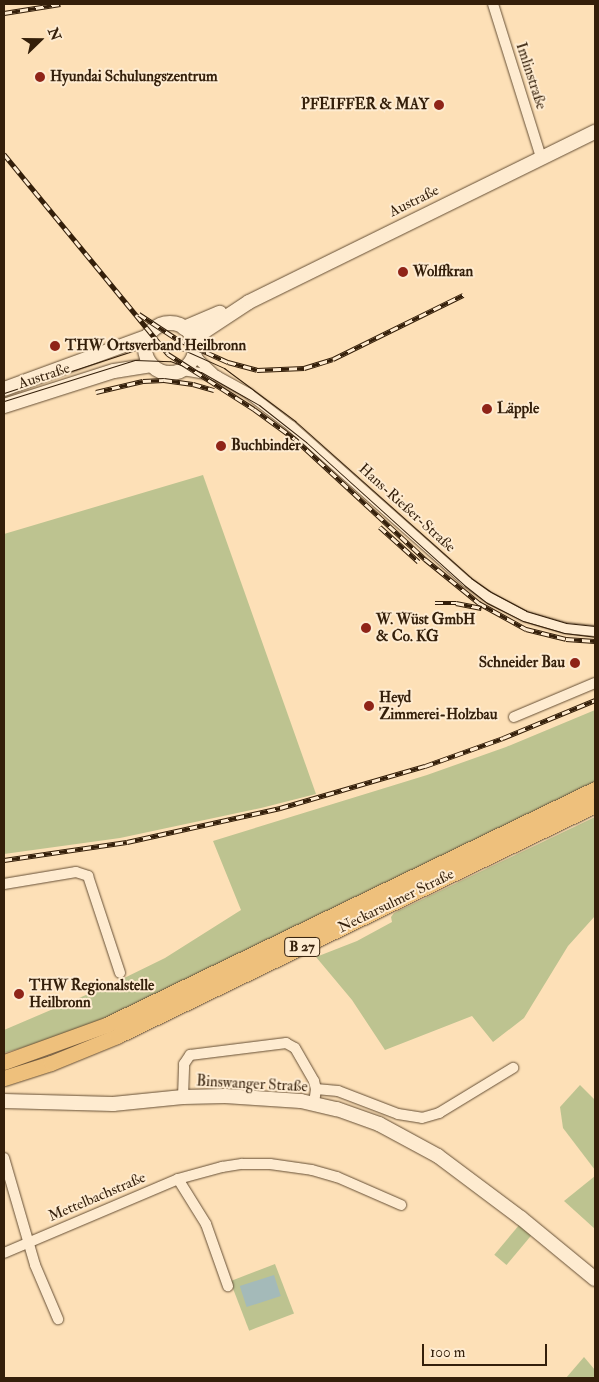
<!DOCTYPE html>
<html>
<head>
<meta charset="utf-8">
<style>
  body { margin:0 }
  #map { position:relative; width:599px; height:1382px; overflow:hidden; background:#fde0b7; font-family:"IM FELL Double Pica",serif }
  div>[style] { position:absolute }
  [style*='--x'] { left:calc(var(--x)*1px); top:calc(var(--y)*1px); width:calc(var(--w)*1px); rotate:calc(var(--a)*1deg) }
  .green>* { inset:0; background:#bdc390; transform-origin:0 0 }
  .water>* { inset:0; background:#a4bab9; transform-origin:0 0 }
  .roads { filter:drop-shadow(0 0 1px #664f35) drop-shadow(0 0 1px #664f35) }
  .minor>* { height:10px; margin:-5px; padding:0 5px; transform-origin:5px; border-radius:5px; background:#feebd0 }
  .secondary>* { height:14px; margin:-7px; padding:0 7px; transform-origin:7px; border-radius:7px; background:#feebd0 }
  .secondary>.ring { margin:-7px; padding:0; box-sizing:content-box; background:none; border:14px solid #feebd0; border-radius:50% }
  .primary>* { height:15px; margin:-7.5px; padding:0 7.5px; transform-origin:7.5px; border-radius:7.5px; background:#eec07c }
  .tram>* { height:1px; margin:-0.5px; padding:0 0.5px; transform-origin:0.5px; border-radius:0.5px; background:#341f0a }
  .rail>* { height:4.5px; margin-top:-2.25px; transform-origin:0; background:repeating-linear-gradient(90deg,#feebd0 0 8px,#341f0a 0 16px); box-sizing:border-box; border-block:1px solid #341f0a }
  .dots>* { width:14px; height:14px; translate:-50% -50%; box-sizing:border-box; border:2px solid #feebd0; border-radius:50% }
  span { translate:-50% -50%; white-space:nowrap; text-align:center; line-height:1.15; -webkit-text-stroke:4px #feebd0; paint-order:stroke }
  .shield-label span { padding:1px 4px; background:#feebd0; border:1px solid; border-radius:4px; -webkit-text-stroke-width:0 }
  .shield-label { font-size:14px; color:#341f0a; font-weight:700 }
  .street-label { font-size:15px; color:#341f0a }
  .poi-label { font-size:15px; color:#341f0a; font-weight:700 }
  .left { translate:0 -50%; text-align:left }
  .right { translate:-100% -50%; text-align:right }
  .frame { position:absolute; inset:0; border:5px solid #341f0a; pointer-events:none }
  .north { position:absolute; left:15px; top:15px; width:50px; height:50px; -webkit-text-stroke:4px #feebd0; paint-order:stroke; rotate:68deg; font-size:14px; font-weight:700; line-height:20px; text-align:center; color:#341f0a }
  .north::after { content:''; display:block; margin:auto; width:18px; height:22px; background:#341f0a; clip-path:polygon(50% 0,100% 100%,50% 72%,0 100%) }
  .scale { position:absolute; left:422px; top:1344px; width:125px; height:22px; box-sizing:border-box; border:2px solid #341f0a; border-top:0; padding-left:6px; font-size:15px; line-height:18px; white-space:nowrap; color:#341f0a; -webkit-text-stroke:4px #feebd0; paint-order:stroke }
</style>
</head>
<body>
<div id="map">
  <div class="green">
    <div style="clip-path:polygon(203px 475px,316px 794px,261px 808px,120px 838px,4px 854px,4px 534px)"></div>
    <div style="clip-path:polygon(595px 710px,595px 782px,91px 1025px,52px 1039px,4px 1053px,4px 1030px,114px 983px,165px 958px,241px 910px,213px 841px,427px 775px,506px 747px)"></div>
    <div style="clip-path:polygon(595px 817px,595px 916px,568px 946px,524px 1018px,493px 1042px,472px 1016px,385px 1050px,352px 1000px,316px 957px,357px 941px,392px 922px,391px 917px,394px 913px)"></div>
    <div style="clip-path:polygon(580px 1085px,595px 1100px,595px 1170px,563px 1128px,560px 1107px)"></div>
    <div style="clip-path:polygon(595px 1176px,595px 1229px,564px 1201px)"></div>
    <div style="left:520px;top:1224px;width:16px;height:40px;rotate:40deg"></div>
    <div style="left:275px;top:1264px;width:53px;height:48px;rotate:69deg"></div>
    <div style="clip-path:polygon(584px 1357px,595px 1370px,595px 1378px,566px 1378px)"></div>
  </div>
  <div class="water">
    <div style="left:274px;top:1275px;width:22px;height:36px;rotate:72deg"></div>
  </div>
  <div class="roads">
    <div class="minor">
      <div style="--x:493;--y:4;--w:160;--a:72.6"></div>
      <div style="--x:195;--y:353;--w:8;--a:60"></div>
      <div style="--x:199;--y:360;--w:21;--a:43"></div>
      <div style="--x:183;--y:370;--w:35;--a:10"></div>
      <div style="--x:217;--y:376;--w:37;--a:29"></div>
      <div style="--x:249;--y:394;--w:53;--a:37.3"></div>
      <div style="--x:291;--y:426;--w:235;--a:41.6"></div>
      <div style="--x:467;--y:582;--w:26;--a:36"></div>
      <div style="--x:488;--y:597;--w:41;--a:27.8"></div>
      <div style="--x:524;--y:616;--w:43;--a:16.3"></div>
      <div style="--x:565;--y:628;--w:30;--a:6"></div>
      <div style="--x:514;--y:717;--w:88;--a:-22.8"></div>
      <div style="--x:4;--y:884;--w:73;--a:-9.5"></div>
      <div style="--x:76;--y:872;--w:13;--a:18"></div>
      <div style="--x:88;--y:876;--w:102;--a:71.7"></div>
      <div style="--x:316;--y:1089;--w:22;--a:5"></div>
      <div style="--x:338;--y:1091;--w:64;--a:21"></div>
      <div style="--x:398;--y:1114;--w:24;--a:9"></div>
      <div style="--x:422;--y:1118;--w:18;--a:-16"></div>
      <div style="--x:439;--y:1113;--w:87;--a:-31.3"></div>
      <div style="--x:183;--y:1097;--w:33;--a:-88"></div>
      <div style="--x:184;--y:1064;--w:11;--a:-56"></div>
      <div style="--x:190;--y:1055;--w:97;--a:-7.1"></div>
      <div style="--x:286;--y:1043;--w:10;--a:29"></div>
      <div style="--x:295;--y:1048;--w:38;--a:60"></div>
      <div style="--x:314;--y:1081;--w:8;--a:76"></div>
      <div style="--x:316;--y:1089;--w:14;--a:98"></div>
      <div style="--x:4;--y:1158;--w:111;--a:73.8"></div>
      <div style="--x:35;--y:1265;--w:59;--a:66.9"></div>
      <div style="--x:178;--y:1179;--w:53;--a:58.1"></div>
      <div style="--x:206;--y:1224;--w:66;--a:70.5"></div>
      <div style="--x:4;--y:1253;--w:189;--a:-23"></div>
      <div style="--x:178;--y:1179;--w:46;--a:-15.3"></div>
      <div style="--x:222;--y:1167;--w:20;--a:-9"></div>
      <div style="--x:242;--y:1164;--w:28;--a:0"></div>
      <div style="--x:270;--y:1164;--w:42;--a:8.1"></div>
      <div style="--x:312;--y:1170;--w:26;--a:16"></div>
      <div style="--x:337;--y:1177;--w:70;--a:23.6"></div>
    </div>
    <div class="secondary">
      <div class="ring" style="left:145px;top:323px;width:36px;height:36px"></div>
      <div style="--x:184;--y:328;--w:39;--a:-23"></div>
      <div style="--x:194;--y:341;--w:11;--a:-45"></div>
      <div style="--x:202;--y:333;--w:56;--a:-33.4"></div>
      <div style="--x:249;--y:302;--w:386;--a:-26.2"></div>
      <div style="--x:4;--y:389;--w:154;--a:-20.1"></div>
      <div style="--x:4;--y:406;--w:115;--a:-17.7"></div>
      <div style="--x:114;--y:371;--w:38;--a:-9"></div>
      <div style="--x:4;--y:1101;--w:109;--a:1.6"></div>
      <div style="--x:113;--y:1104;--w:70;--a:-5.7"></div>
      <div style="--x:183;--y:1097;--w:42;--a:-1.4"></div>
      <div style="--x:225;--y:1096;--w:76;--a:3.8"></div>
      <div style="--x:301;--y:1101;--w:37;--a:13"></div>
      <div style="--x:337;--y:1109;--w:45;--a:19.7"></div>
      <div style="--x:379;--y:1124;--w:67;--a:28.5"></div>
      <div style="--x:438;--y:1156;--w:104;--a:36.8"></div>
      <div style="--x:521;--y:1218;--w:96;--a:39.5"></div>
    </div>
    <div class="primary">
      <div style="--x:4;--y:1062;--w:109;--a:-19.9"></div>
      <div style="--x:106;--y:1025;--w:543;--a:-25.76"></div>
      <div style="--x:4;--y:1078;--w:49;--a:-17.7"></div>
      <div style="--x:51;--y:1063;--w:71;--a:-22.2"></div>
      <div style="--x:117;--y:1036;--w:531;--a:-25.79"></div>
    </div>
  </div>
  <div class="tram">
    <div style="--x:4;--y:393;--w:148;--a:-18.1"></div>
    <div style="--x:145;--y:347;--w:15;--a:-4"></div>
    <div style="--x:160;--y:346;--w:26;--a:11"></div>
    <div style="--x:186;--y:351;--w:42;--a:24.1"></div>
    <div style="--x:224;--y:368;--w:89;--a:36.7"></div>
    <div style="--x:295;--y:421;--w:236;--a:41.7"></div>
    <div style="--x:471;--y:578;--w:24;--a:35"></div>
    <div style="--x:491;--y:592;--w:40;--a:28"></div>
    <div style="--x:526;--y:611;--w:42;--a:16.7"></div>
    <div style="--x:566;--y:623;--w:29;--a:6"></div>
    <div style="--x:4;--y:401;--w:137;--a:-17.4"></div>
    <div style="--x:135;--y:360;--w:35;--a:2"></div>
    <div style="--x:170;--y:361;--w:33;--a:20"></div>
    <div style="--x:201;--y:372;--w:67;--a:29.6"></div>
    <div style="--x:259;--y:405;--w:60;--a:38.2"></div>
    <div style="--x:306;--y:442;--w:213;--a:42.1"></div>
    <div style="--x:464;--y:585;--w:29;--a:38"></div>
    <div style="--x:487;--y:603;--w:40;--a:26.6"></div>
    <div style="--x:523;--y:621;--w:43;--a:16.3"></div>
    <div style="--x:564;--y:633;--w:31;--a:7"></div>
  </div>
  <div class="rail">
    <div style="--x:4;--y:13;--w:57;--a:-9.1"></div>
    <div style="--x:4;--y:154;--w:259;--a:50.6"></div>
    <div style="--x:168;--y:354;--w:102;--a:32.6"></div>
    <div style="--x:254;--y:409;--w:51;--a:36.2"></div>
    <div style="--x:295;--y:439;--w:177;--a:42.7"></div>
    <div style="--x:425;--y:559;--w:70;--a:39.2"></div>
    <div style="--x:479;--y:603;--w:54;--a:29"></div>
    <div style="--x:526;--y:629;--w:41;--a:14"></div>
    <div style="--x:566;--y:639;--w:29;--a:4"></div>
    <div style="--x:139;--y:314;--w:45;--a:33.3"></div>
    <div style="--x:177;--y:339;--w:56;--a:24.3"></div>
    <div style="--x:228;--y:362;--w:30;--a:15"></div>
    <div style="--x:257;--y:370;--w:47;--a:-2.4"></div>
    <div style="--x:304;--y:368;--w:30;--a:-17"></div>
    <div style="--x:333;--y:359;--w:145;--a:-26.2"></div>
    <div style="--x:96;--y:392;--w:48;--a:-13.2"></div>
    <div style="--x:143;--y:381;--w:21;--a:-3"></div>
    <div style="--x:164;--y:380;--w:29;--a:8"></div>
    <div style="--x:193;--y:384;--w:22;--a:16"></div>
    <div style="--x:380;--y:527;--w:52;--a:41.9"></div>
    <div style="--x:435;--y:603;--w:21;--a:0"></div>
    <div style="--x:456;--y:603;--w:26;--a:11"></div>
    <div style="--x:4;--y:860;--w:124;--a:-8.3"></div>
    <div style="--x:127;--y:842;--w:157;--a:-12.5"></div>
    <div style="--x:280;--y:808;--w:151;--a:-16.2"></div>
    <div style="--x:425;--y:766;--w:83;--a:-19.7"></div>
    <div style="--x:503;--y:738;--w:100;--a:-22.4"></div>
  </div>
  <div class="dots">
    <div style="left:40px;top:77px;background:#8f2418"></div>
    <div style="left:439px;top:105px;background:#8f2418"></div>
    <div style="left:403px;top:272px;background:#8f2418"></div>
    <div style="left:55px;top:346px;background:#8f2418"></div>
    <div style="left:487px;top:409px;background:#8f2418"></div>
    <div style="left:221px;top:446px;background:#8f2418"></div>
    <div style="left:366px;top:628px;background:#8f2418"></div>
    <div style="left:575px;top:663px;background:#8f2418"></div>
    <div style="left:369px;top:706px;background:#8f2418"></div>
    <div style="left:19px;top:994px;background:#8f2418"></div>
  </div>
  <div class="shield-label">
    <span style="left:302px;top:947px">B 27</span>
  </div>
  <div class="street-label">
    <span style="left:531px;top:76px;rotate:72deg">Imlinstraße</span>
    <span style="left:414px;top:201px;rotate:-26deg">Austraße</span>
    <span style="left:44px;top:376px;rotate:-18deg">Austraße</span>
    <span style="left:407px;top:508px;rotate:42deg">Hans-Rießer-Straße</span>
    <span style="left:396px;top:901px;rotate:-26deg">Neckarsulmer Straße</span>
    <span style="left:252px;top:1084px;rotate:3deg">Binswanger Straße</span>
    <span style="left:97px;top:1197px;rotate:-23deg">Mettelbachstraße</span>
  </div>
  <div class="poi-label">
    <span class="left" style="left:50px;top:77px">Hyundai Schulungszentrum</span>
    <span class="right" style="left:429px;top:105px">PFEIFFER &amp; MAY</span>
    <span class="left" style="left:413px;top:272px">Wolffkran</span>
    <span class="left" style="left:65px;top:346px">THW Ortsverband Heilbronn</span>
    <span class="left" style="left:497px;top:409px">Läpple</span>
    <span class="left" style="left:231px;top:446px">Buchbinder</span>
    <span class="left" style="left:376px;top:628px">W. Wüst GmbH<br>&amp; Co. KG</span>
    <span class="right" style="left:565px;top:663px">Schneider Bau</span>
    <span class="left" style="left:379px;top:706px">Heyd<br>Zimmerei-Holzbau</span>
    <span class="left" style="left:29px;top:994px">THW Regionalstelle<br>Heilbronn</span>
  </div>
  <div class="frame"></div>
  <div class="north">N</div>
  <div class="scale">100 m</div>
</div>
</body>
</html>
